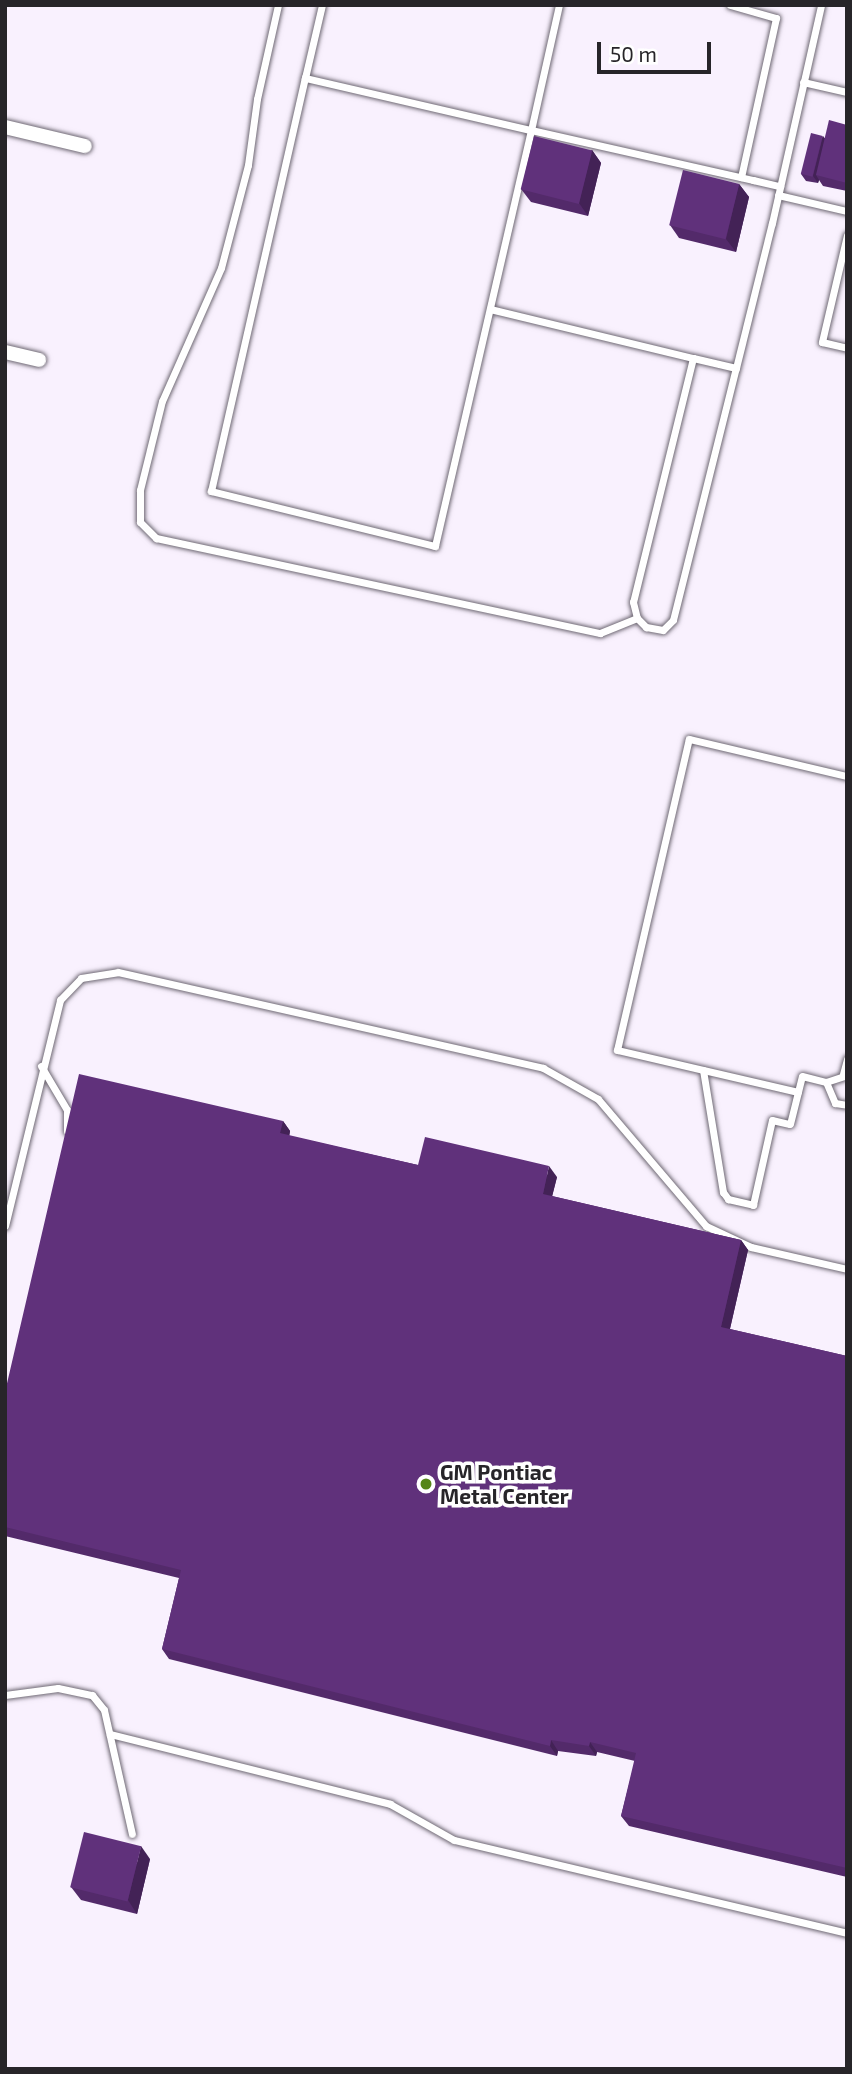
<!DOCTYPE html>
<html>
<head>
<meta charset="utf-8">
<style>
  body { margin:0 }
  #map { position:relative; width:852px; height:2074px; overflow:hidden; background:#f9f1fe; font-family:"Exo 2",sans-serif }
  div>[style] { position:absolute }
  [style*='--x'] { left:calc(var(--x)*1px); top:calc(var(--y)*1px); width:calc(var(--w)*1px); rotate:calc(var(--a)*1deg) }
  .roads { filter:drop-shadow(0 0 2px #6f6974) drop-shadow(0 0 2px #6f6974) }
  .service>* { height:7px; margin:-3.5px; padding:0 3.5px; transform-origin:3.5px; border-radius:3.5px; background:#fff }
  .minor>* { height:14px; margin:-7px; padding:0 7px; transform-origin:7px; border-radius:7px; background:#fff }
  .wall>* { inset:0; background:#532a6a }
  .shaded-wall>* { inset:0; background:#432256 }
  .building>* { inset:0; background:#60317b; transform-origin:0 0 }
  .dots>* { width:19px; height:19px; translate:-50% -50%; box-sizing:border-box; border:4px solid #fff; border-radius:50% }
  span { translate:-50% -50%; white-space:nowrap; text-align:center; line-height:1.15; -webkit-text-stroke:7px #fff; paint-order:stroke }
  .poi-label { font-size:21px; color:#272529; font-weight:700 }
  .left { translate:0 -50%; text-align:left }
  .frame { position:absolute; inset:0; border:7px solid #272529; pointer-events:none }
  .scale { position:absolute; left:597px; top:42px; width:114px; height:32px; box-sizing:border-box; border:4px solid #272529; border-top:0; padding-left:9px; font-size:21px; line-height:24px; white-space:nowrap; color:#272529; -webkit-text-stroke:5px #fff; paint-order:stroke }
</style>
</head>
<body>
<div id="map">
  <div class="roads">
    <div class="service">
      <div style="--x:278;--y:5;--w:96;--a:102.6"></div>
      <div style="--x:257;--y:99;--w:67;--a:97.8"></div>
      <div style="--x:248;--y:165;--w:106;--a:104.7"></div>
      <div style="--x:221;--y:268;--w:145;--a:113.9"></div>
      <div style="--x:162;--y:401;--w:92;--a:103.9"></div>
      <div style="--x:140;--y:490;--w:32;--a:90"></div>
      <div style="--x:140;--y:522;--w:23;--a:45"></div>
      <div style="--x:156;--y:538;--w:454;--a:12.1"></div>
      <div style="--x:600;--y:633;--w:40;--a:-22"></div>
      <div style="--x:559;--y:5;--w:128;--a:102.6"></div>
      <div style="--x:531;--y:130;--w:427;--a:103"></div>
      <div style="--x:435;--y:546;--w:231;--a:-166.2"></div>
      <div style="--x:211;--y:491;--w:424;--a:-77.2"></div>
      <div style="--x:305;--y:78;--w:232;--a:13"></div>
      <div style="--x:531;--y:130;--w:228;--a:12.7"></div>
      <div style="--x:753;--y:180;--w:28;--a:13"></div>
      <div style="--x:730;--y:5;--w:48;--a:15.8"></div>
      <div style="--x:776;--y:18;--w:163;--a:102.4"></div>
      <div style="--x:305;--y:78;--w:75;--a:-76.9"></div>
      <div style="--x:803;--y:82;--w:45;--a:12.8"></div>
      <div style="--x:778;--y:195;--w:71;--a:13.1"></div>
      <div style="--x:847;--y:235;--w:110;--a:103.2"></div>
      <div style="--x:822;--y:342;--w:26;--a:13"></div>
      <div style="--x:490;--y:309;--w:209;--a:13.6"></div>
      <div style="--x:736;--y:368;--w:44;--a:-166.9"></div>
      <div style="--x:693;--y:358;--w:251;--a:103.8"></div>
      <div style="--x:633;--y:602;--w:16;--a:76"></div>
      <div style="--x:637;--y:618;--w:13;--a:45"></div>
      <div style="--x:646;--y:627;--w:17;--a:10"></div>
      <div style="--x:663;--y:630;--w:14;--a:-45"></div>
      <div style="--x:673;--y:620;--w:260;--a:-76"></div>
      <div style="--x:736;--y:368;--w:149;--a:-76.1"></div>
      <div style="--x:772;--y:223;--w:223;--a:-77.3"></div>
      <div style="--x:41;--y:1066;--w:51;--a:59.4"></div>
      <div style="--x:67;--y:1110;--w:21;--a:90"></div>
      <div style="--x:703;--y:1070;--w:124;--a:80.7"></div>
      <div style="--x:723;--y:1192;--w:9;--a:54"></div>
      <div style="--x:728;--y:1199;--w:26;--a:13"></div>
      <div style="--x:753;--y:1205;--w:87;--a:-77.4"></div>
      <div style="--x:772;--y:1120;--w:18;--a:13"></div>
      <div style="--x:790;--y:1124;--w:49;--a:-76"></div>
      <div style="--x:802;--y:1076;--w:25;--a:14"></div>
      <div style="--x:826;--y:1082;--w:22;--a:-18"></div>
      <div style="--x:843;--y:1074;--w:16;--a:-75"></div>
      <div style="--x:826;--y:1082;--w:23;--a:67"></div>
      <div style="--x:835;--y:1103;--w:12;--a:9"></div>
      <div style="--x:798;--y:1092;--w:186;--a:-166.9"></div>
      <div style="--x:617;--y:1050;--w:319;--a:-77"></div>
      <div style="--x:689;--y:739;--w:162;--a:13.2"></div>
      <div style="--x:5;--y:1226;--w:233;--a:-76.3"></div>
      <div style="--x:60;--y:1000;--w:30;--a:-46"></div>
      <div style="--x:81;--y:978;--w:37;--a:-9"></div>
      <div style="--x:118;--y:972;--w:436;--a:12.7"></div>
      <div style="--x:543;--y:1068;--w:63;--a:29.4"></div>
      <div style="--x:598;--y:1099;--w:167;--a:49.6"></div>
      <div style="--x:706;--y:1226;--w:50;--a:25"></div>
      <div style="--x:751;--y:1247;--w:98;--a:12.9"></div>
      <div style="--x:5;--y:1695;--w:53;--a:-7.5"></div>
      <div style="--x:58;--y:1688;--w:35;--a:12"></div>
      <div style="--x:92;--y:1695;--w:19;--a:51"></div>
      <div style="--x:104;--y:1710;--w:127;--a:77.3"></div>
      <div style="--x:110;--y:1734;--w:289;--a:14"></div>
      <div style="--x:390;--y:1804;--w:73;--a:29.4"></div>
      <div style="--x:454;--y:1840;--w:404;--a:13.3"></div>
    </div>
    <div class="minor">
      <div style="--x:5;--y:127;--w:82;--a:13.4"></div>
      <div style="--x:5;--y:352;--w:35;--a:13"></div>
    </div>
  </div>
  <div class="wall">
    <div style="clip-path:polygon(847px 125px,847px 191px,823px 186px,819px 180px,818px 183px,806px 181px,801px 174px,823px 136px,824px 138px)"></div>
    <div style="clip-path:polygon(592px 150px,601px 163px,588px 216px,531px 202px,521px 189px)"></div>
    <div style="clip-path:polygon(739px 184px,749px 197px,736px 252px,679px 238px,670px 225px)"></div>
    <div style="clip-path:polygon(283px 1121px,290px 1131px,289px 1136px,418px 1165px,557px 1177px,552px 1196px,741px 1240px,748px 1250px,730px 1329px,847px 1356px,847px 1877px,629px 1826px,621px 1816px,635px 1761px,597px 1752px,596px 1756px,558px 1751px,557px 1756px,169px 1659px,162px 1649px,179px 1578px,5px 1536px,5px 1392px)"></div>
    <div style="clip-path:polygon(150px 1859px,137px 1914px,81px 1900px,71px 1887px)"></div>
  </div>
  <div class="shaded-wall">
    <div style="clip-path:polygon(823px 136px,827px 143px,816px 175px,819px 180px,818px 183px,813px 176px)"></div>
    <div style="clip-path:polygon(592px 150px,601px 163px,588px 216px,579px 203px)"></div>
    <div style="clip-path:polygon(739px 184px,749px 197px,736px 252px,726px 239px)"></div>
    <div style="clip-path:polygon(283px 1121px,290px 1131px,288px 1144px,280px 1133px)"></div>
    <div style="clip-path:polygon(549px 1166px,557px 1177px,550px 1205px,543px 1194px)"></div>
    <div style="clip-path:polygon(741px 1240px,748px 1250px,728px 1337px,721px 1327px)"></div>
    <div style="clip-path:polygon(551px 1740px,558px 1751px,557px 1756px,550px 1746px)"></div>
    <div style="clip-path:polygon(590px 1742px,597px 1752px,596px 1756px,589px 1746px)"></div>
    <div style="clip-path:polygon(141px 1846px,150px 1859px,137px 1914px,128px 1900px)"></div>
  </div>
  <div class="building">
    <div style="clip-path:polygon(829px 120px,847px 125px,847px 183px,816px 175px)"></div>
    <div style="left:811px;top:133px;width:12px;height:42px;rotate:14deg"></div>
    <div style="left:534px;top:136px;width:60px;height:55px;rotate:14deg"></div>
    <div style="left:683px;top:170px;width:58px;height:57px;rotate:14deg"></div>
    <div style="clip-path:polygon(79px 1074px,283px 1121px,280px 1133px,418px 1165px,425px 1137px,549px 1166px,543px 1194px,741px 1240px,721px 1327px,847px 1356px,847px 1868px,621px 1816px,636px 1753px,590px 1742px,589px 1746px,551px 1740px,550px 1746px,162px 1649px,181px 1570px,5px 1527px,5px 1392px)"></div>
    <div style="left:84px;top:1832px;width:59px;height:57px;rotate:14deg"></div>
  </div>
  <div class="dots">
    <div style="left:426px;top:1484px;background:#558518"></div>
  </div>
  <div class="poi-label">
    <span class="left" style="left:440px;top:1484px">GM Pontiac<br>Metal Center</span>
  </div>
  <div class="frame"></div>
  <div class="scale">50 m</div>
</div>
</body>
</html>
